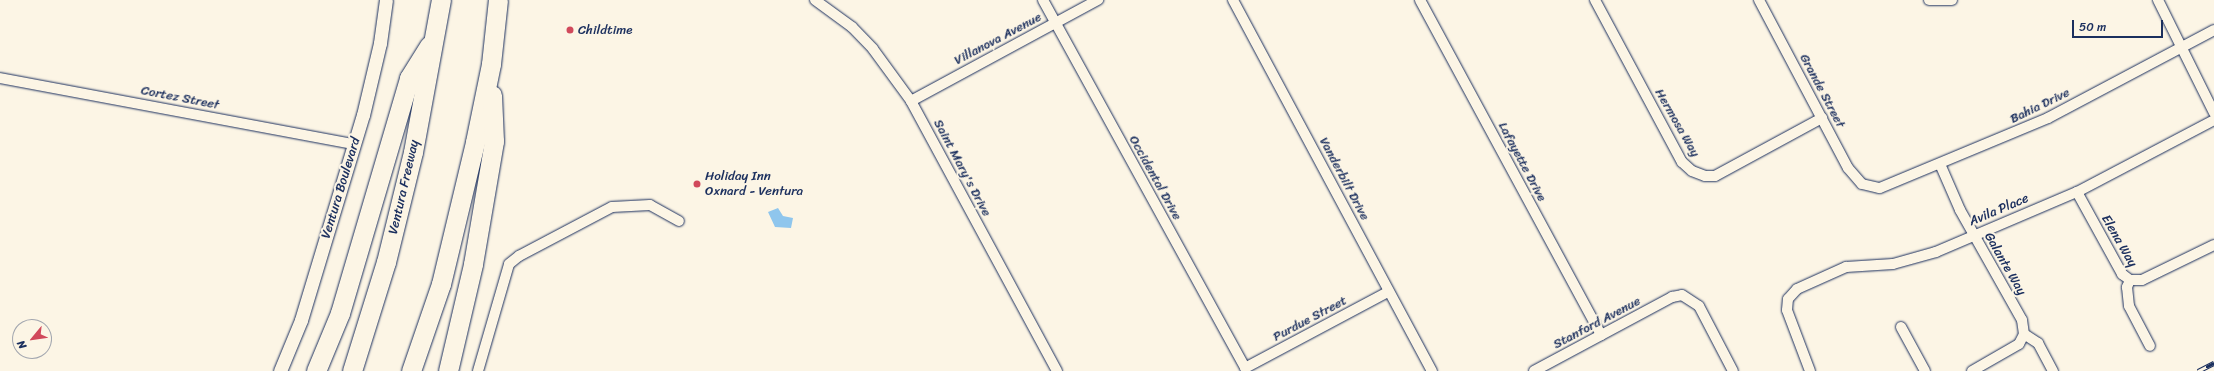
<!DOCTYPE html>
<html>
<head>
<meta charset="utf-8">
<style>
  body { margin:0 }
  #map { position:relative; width:2214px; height:371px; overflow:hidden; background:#fcf5e5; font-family:Sriracha,sans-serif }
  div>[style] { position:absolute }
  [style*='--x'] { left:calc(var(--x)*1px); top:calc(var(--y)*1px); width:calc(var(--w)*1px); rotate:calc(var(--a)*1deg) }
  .water>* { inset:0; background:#8fc6ed }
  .roads { filter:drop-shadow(0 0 1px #1b2f5e) drop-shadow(0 0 1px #1b2f5e) }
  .minor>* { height:10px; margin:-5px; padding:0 5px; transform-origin:5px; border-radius:5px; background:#fcf5e5 }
  .tertiary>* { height:13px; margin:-6.5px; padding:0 6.5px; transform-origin:6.5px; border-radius:6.5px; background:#fcf5e5 }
  .motorway>* { height:19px; margin:-9.5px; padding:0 9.5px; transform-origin:9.5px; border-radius:9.5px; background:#fcf5e5 }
  .rail>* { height:4.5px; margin-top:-2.25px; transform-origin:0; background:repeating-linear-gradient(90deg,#fcf5e5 0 9px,#1b2f5e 0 18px); box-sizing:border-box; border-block:1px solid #1b2f5e }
  .dots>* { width:11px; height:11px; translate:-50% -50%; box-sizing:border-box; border:2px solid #fcf5e5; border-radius:50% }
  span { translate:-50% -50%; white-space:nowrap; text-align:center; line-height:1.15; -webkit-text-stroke:4px #fcf5e5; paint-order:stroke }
  .poi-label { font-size:13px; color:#1b2f5e }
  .left { translate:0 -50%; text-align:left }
  .street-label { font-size:13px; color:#1b2f5e }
  .north { position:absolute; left:12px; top:319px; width:40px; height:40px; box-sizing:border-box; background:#fcf5e5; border:1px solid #a2a6af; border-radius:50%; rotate:241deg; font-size:11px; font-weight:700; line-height:16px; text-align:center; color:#1b2f5e }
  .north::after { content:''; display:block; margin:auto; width:14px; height:18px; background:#d1495b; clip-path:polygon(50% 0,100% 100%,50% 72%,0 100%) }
  .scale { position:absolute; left:2072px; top:20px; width:91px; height:18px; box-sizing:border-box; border:2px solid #1b2f5e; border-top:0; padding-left:5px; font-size:12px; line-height:14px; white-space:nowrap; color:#1b2f5e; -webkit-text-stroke:3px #fcf5e5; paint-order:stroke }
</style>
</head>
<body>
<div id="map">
  <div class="water">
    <div style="clip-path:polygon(778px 208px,783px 216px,793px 218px,791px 228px,775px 227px,768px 212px)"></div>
  </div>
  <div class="roads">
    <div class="minor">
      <div style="--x:815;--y:0;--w:46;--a:36.1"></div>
      <div style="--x:852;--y:27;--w:30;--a:46"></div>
      <div style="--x:873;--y:49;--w:64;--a:53.8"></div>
      <div style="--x:911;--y:101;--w:307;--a:61.6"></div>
      <div style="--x:1043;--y:0;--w:420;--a:61.2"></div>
      <div style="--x:1245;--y:368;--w:162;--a:-28"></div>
      <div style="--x:1233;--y:0;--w:421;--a:61.8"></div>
      <div style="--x:1420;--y:0;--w:381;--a:61.6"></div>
      <div style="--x:1595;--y:0;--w:184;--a:61.8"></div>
      <div style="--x:1682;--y:162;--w:13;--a:42"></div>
      <div style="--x:1692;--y:171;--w:14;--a:21"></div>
      <div style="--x:1705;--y:176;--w:10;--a:0"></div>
      <div style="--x:1715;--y:176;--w:122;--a:-28.5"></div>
      <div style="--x:1759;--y:0;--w:190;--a:62.1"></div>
      <div style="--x:1848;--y:168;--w:21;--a:49"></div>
      <div style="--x:1862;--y:184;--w:18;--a:13"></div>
      <div style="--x:1880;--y:188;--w:182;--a:-22.6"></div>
      <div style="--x:2048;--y:118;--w:188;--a:-27.9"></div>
      <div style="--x:1929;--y:0;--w:23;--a:0"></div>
      <div style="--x:2158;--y:0;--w:126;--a:63.6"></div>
      <div style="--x:0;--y:78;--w:360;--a:10.6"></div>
      <div style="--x:911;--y:101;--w:213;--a:-28.4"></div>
      <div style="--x:1940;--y:164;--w:50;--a:66.5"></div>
      <div style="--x:1960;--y:210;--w:126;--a:60.6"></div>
      <div style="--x:2022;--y:320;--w:14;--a:82"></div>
      <div style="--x:2024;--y:334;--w:17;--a:33"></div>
      <div style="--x:2038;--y:343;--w:32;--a:62"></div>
      <div style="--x:2077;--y:192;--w:94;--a:61.2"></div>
      <div style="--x:2122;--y:274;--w:10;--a:37"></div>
      <div style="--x:2130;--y:280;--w:12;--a:0"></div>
      <div style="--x:2142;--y:280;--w:80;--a:-25.9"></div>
      <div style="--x:2130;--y:280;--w:8;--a:113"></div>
      <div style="--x:2127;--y:287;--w:19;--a:84"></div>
      <div style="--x:2129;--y:306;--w:45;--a:62.3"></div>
      <div style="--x:1901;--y:327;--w:50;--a:61.4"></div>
      <div style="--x:478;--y:371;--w:111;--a:-73.8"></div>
      <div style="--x:509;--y:264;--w:13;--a:-39"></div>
      <div style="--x:519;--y:256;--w:105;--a:-27.8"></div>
      <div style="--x:612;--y:207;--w:38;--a:-3"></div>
      <div style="--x:650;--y:205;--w:33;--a:29"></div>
      <div style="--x:1534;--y:371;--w:157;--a:-28.2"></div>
      <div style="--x:1672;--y:297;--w:10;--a:-11"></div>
      <div style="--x:1682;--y:295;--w:20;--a:33"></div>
      <div style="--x:1699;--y:306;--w:73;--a:62.4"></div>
      <div style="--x:1810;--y:371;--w:65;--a:-110.7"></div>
      <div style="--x:1787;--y:310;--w:11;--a:-85"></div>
      <div style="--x:1788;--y:299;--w:13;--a:-48"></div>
      <div style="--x:1797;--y:289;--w:54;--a:-24.2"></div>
      <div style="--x:1846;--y:267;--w:47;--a:-3.7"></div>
      <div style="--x:1893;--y:264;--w:45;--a:-15.6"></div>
      <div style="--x:1936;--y:252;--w:153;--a:-23.1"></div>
      <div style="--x:2077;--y:192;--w:155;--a:-27.7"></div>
      <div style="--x:1972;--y:371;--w:54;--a:-29.9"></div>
      <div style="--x:2019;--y:344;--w:11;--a:-63"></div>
    </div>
    <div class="tertiary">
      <div style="--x:280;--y:371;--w:55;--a:-67.6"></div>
      <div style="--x:301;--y:320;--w:214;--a:-73.2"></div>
      <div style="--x:363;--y:115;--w:74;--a:-76.7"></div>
      <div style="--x:380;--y:43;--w:43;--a:-82.1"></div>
    </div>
    <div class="motorway">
      <div style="--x:316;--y:371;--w:63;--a:-67.5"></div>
      <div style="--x:340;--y:313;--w:245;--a:-73.6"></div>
      <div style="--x:409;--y:78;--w:38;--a:-58"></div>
      <div style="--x:352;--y:371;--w:114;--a:-72.7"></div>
      <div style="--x:386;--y:262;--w:113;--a:-76.2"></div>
      <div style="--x:413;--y:152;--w:155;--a:-79.6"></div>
      <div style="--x:411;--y:371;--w:92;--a:-71"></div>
      <div style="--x:441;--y:284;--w:146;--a:-76.5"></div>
      <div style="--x:475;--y:142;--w:80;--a:-78.4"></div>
      <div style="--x:491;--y:64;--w:64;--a:-83.8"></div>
      <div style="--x:448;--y:371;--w:110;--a:-76.8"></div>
      <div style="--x:473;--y:264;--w:125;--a:-80.3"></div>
      <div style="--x:494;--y:141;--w:46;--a:-92.5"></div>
    </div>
  </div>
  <div class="rail">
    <div style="--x:2198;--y:371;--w:18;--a:-27"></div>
  </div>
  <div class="dots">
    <div style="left:570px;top:30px;background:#d1495b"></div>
    <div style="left:697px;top:184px;background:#d1495b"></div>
  </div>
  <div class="poi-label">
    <span class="left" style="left:578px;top:30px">Childtime</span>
    <span class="left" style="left:705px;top:184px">Holiday Inn<br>Oxnard - Ventura</span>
  </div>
  <div class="street-label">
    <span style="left:998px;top:39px;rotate:-28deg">Villanova Avenue</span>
    <span style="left:1822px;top:91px;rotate:62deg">Grande Street</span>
    <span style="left:180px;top:98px;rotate:11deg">Cortez Street</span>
    <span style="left:2040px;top:106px;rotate:-26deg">Bahia Drive</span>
    <span style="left:1677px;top:123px;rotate:60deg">Hermosa Way</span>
    <span style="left:1522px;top:162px;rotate:62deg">Lafayette Drive</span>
    <span style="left:962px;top:168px;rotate:62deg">Saint Mary's Drive</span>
    <span style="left:1155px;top:178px;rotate:61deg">Occidental Drive</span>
    <span style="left:1344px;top:179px;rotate:62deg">Vanderbilt Drive</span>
    <span style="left:404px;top:187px;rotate:-77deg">Ventura Freeway</span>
    <span style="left:341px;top:188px;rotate:-73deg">Ventura Boulevard</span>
    <span style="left:1999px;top:210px;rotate:-23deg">Avila Place</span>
    <span style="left:2119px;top:241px;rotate:60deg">Elena Way</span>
    <span style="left:2005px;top:264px;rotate:60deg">Galante Way</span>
    <span style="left:1310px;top:319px;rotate:-28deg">Purdue Street</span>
    <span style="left:1597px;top:323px;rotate:-28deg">Stanford Avenue</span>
  </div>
  <div class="north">N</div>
  <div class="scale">50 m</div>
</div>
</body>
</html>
